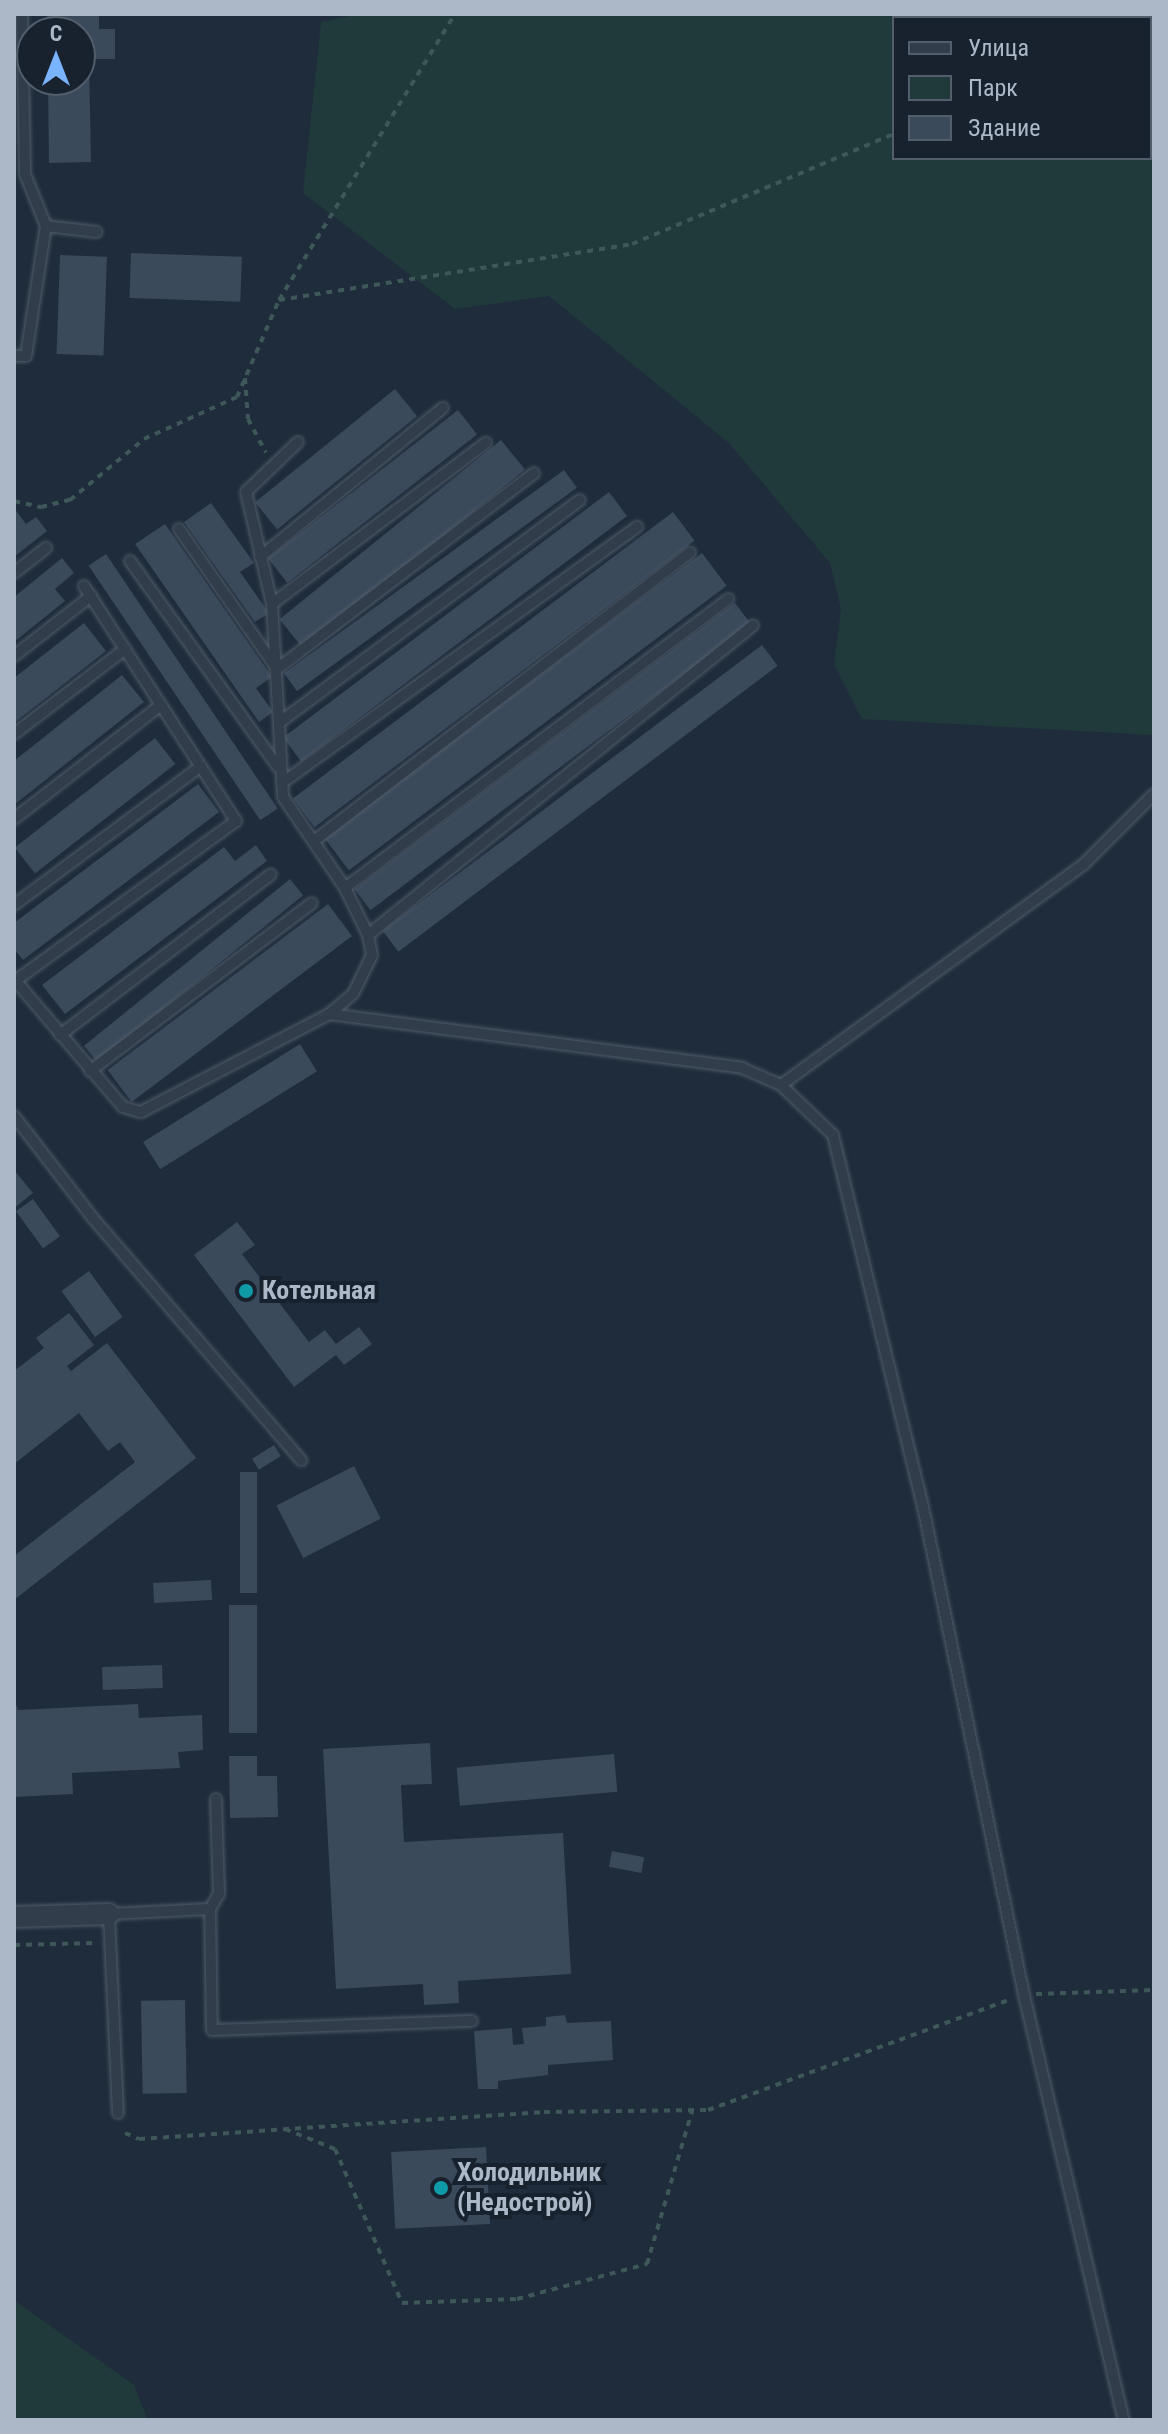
<!DOCTYPE html>
<html>
<head>
<meta charset="utf-8">
<style>
  body { margin:0 }
  #map { position:relative; width:1168px; height:2434px; overflow:hidden; background:#1e2c3b; font-family:"Roboto Condensed",sans-serif }
  div>[style] { position:absolute }
  [style*='--x'] { left:calc(var(--x)*1px); top:calc(var(--y)*1px); width:calc(var(--w)*1px); rotate:calc(var(--a)*1deg) }
  .green>* { inset:0; background:#203a3c }
  .building>* { inset:0; background:#3a4a5b; transform-origin:0 0 }
  .path>* { height:4px; margin-top:-2px; transform-origin:0; background:repeating-linear-gradient(90deg,#3e5759 0 6px,transparent 0 12px) }
  .roads { filter:drop-shadow(0 0 2px #505b68) drop-shadow(0 0 2px #505b68) }
  .service>* { height:10px; margin:-5px; padding:0 5px; transform-origin:5px; border-radius:5px; background:#323d4b }
  .minor>* { height:20px; margin:-10px; padding:0 10px; transform-origin:10px; border-radius:10px; background:#323d4b }
  .dots>* { width:22px; height:22px; translate:-50% -50%; box-sizing:border-box; border:4px solid #18222f; border-radius:50% }
  span { translate:-50% -50%; white-space:nowrap; text-align:center; line-height:1.15; -webkit-text-stroke:8px #18222f; paint-order:stroke }
  .poi-label { font-size:26px; color:#acb8c7; font-weight:700 }
  .left { translate:0 -50%; text-align:left }
  .frame { position:absolute; inset:0; border:16px solid #acb8c7; pointer-events:none }
  .legend { position:absolute; left:892px; top:16px; width:260px; height:144px; box-sizing:border-box; background:#18222f; border:2px solid #535e6c; margin:0; padding:10px 14px; list-style:none; font-size:24px; color:#acb8c7 }
  .legend li { display:flex; align-items:center; gap:16px; height:40px }
  .legend b { width:40px; border:2px solid #535e6c }
  .north { position:absolute; left:16px; top:16px; width:80px; height:80px; box-sizing:border-box; background:#18222f; border:2px solid #535e6c; border-radius:50%; rotate:0deg; font-size:22px; font-weight:700; line-height:32px; text-align:center; color:#acb8c7 }
  .north::after { content:''; display:block; margin:auto; width:28px; height:36px; background:#7ab3ff; clip-path:polygon(50% 0,100% 100%,50% 72%,0 100%) }
</style>
</head>
<body>
<div id="map">
  <div class="green">
    <div style="clip-path:polygon(evenodd,358px 14px,1154px 14px,1154px 735px,862px 719px,834px 664px,841px 609px,830px 563px,729px 443px,549px 296px,455px 309px,303px 193px,321px 22px,358px 14px,894px 18px,1150px 18px,1150px 158px,894px 158px,894px 18px)"></div>
    <div style="clip-path:polygon(14px 2300px,134px 2385px,148px 2420px,14px 2420px)"></div>
  </div>
  <div class="building">
    <div style="clip-path:polygon(47px 14px,99px 14px,99px 29px,115px 29px,115px 59px,89px 59px,91px 162px,49px 163px,48px 80px,80px 80px,80px 32px,47px 32px)"></div>
    <div style="left:131px;top:253px;width:111px;height:45px;rotate:2deg"></div>
    <div style="left:60px;top:255px;width:47px;height:99px;rotate:2deg"></div>
    <div style="left:395px;top:389px;width:35px;height:180px;rotate:51deg"></div>
    <div style="left:458px;top:410px;width:31px;height:241px;rotate:52deg"></div>
    <div style="left:501px;top:440px;width:38px;height:285px;rotate:51deg"></div>
    <div style="left:564px;top:470px;width:22px;height:346px;rotate:54deg"></div>
    <div style="left:609px;top:492px;width:30px;height:408px;rotate:53deg"></div>
    <div style="clip-path:polygon(211px 503px,254px 563px,240px 572px,269px 613px,255px 622px,184px 522px)"></div>
    <div style="clip-path:polygon(14px 508px,26px 524px,36px 517px,47px 531px,14px 557px)"></div>
    <div style="left:673px;top:512px;width:36px;height:476px;rotate:53deg"></div>
    <div style="clip-path:polygon(165px 524px,272px 677px,256px 688px,273px 712px,259px 722px,135px 544px)"></div>
    <div style="left:702px;top:553px;width:41px;height:473px;rotate:53deg"></div>
    <div style="left:106px;top:554px;width:307px;height:21px;rotate:56deg"></div>
    <div style="clip-path:polygon(62px 558px,74px 573px,55px 589px,65px 601px,14px 642px,14px 597px)"></div>
    <div style="left:735px;top:603px;width:26px;height:476px;rotate:53deg"></div>
    <div style="clip-path:polygon(84px 623px,106px 651px,14px 723px,14px 678px)"></div>
    <div style="left:762px;top:645px;width:26px;height:475px;rotate:53deg"></div>
    <div style="clip-path:polygon(122px 675px,144px 702px,14px 805px,14px 761px)"></div>
    <div style="left:155px;top:738px;width:33px;height:178px;rotate:52deg"></div>
    <div style="clip-path:polygon(198px 784px,219px 812px,23px 960px,14px 949px,14px 923px)"></div>
    <div style="clip-path:polygon(256px 845px,267px 861px,65px 1014px,42px 985px,224px 847px,235px 861px)"></div>
    <div style="left:290px;top:879px;width:21px;height:265px;rotate:51deg"></div>
    <div style="left:328px;top:904px;width:40px;height:276px;rotate:53deg"></div>
    <div style="left:300px;top:1044px;width:32px;height:185px;rotate:58deg"></div>
    <div style="clip-path:polygon(14px 1170px,33px 1193px,14px 1208px)"></div>
    <div style="left:33px;top:1199px;width:46px;height:21px;rotate:54deg"></div>
    <div style="clip-path:polygon(237px 1222px,255px 1245px,242px 1254px,309px 1342px,325px 1330px,336px 1344px,359px 1327px,372px 1344px,344px 1365px,336px 1355px,294px 1387px,194px 1255px)"></div>
    <div style="left:89px;top:1271px;width:57px;height:34px;rotate:54deg"></div>
    <div style="clip-path:polygon(69px 1313px,94px 1345px,67px 1366px,71px 1371px,107px 1343px,196px 1458px,14px 1600px,14px 1556px,135px 1462px,120px 1442px,108px 1451px,79px 1413px,14px 1464px,14px 1371px,44px 1348px,36px 1338px)"></div>
    <div style="left:274px;top:1445px;width:13px;height:26px;rotate:58deg"></div>
    <div style="left:354px;top:1466px;width:59px;height:87px;rotate:63deg"></div>
    <div style="left:240px;top:1472px;width:17px;height:121px"></div>
    <div style="left:211px;top:1580px;width:20px;height:58px;rotate:87deg"></div>
    <div style="left:229px;top:1605px;width:28px;height:128px"></div>
    <div style="left:162px;top:1665px;width:23px;height:60px;rotate:88deg"></div>
    <div style="clip-path:polygon(14px 1699px,18px 1710px,138px 1704px,139px 1718px,202px 1715px,203px 1750px,178px 1752px,180px 1768px,72px 1773px,73px 1794px,14px 1797px)"></div>
    <div style="clip-path:polygon(430px 1743px,432px 1784px,401px 1785px,404px 1842px,563px 1833px,571px 1974px,458px 1981px,459px 2003px,424px 2005px,423px 1984px,336px 1989px,323px 1749px)"></div>
    <div style="left:614px;top:1754px;width:38px;height:158px;rotate:85deg"></div>
    <div style="clip-path:polygon(229px 1756px,257px 1756px,257px 1776px,277px 1776px,278px 1817px,230px 1818px)"></div>
    <div style="left:612px;top:1851px;width:33px;height:16px;rotate:11deg"></div>
    <div style="left:185px;top:2000px;width:93px;height:44px;rotate:89deg"></div>
    <div style="clip-path:polygon(565px 2015px,567px 2023px,611px 2021px,613px 2060px,548px 2065px,548px 2075px,498px 2081px,498px 2089px,478px 2089px,474px 2031px,512px 2028px,513px 2045px,524px 2044px,522px 2028px,546px 2026px,546px 2017px)"></div>
    <div style="left:486px;top:2147px;width:77px;height:95px;rotate:87deg"></div>
  </div>
  <div class="path">
    <div style="--x:1150;--y:27;--w:4;--a:-27"></div>
    <div style="--x:279;--y:300;--w:357;--a:-9"></div>
    <div style="--x:632;--y:244;--w:284;--a:-22.8"></div>
    <div style="--x:245;--y:378;--w:41;--a:85.8"></div>
    <div style="--x:248;--y:419;--w:38;--a:62"></div>
    <div style="--x:14;--y:501;--w:28;--a:13"></div>
    <div style="--x:41;--y:507;--w:30;--a:-14"></div>
    <div style="--x:70;--y:500;--w:96;--a:-39.5"></div>
    <div style="--x:144;--y:439;--w:102;--a:-24.3"></div>
    <div style="--x:237;--y:397;--w:106;--a:-66.6"></div>
    <div style="--x:279;--y:300;--w:336;--a:-58.4"></div>
    <div style="--x:14;--y:1945;--w:82;--a:-1.4"></div>
    <div style="--x:1036;--y:1994;--w:118;--a:-1.9"></div>
    <div style="--x:285;--y:2129;--w:54;--a:21.8"></div>
    <div style="--x:335;--y:2149;--w:168;--a:66.5"></div>
    <div style="--x:402;--y:2303;--w:115;--a:-2"></div>
    <div style="--x:517;--y:2299;--w:135;--a:-15.1"></div>
    <div style="--x:647;--y:2264;--w:159;--a:-73.6"></div>
    <div style="--x:125;--y:2133;--w:15;--a:23"></div>
    <div style="--x:139;--y:2139;--w:406;--a:-3.8"></div>
    <div style="--x:544;--y:2112;--w:164;--a:-0.7"></div>
    <div style="--x:708;--y:2110;--w:324;--a:-20.1"></div>
  </div>
  <div class="roads">
    <div class="service">
      <div style="--x:22;--y:14;--w:160;--a:88.9"></div>
      <div style="--x:25;--y:174;--w:56;--a:68"></div>
      <div style="--x:46;--y:226;--w:51;--a:6.7"></div>
      <div style="--x:14;--y:356;--w:12;--a:0"></div>
      <div style="--x:26;--y:356;--w:132;--a:-81.3"></div>
      <div style="--x:298;--y:442;--w:72;--a:136.1"></div>
      <div style="--x:246;--y:492;--w:115;--a:76.9"></div>
      <div style="--x:272;--y:604;--w:193;--a:86.7"></div>
      <div style="--x:283;--y:797;--w:110;--a:55.7"></div>
      <div style="--x:345;--y:888;--w:52;--a:63.9"></div>
      <div style="--x:368;--y:935;--w:20;--a:79"></div>
      <div style="--x:372;--y:955;--w:43;--a:116"></div>
      <div style="--x:353;--y:994;--w:31;--a:140"></div>
      <div style="--x:179;--y:529;--w:171;--a:55"></div>
      <div style="--x:277;--y:669;--w:323;--a:-37.3"></div>
      <div style="--x:260;--y:557;--w:236;--a:-39.2"></div>
      <div style="--x:130;--y:561;--w:254;--a:54.3"></div>
      <div style="--x:14;--y:573;--w:41;--a:-38"></div>
      <div style="--x:272;--y:604;--w:268;--a:-37"></div>
      <div style="--x:14;--y:656;--w:98;--a:-37.9"></div>
      <div style="--x:280;--y:722;--w:373;--a:-36.5"></div>
      <div style="--x:14;--y:734;--w:140;--a:-37.4"></div>
      <div style="--x:282;--y:783;--w:438;--a:-35.8"></div>
      <div style="--x:14;--y:819;--w:186;--a:-37.8"></div>
      <div style="--x:314;--y:841;--w:474;--a:-37.5"></div>
      <div style="--x:345;--y:888;--w:480;--a:-37"></div>
      <div style="--x:14;--y:905;--w:233;--a:-36.6"></div>
      <div style="--x:368;--y:935;--w:494;--a:-38.8"></div>
      <div style="--x:14;--y:979;--w:168;--a:49.6"></div>
      <div style="--x:123;--y:1107;--w:19;--a:16"></div>
      <div style="--x:141;--y:1112;--w:212;--a:-27.5"></div>
      <div style="--x:329;--y:1014;--w:417;--a:7.4"></div>
      <div style="--x:742;--y:1068;--w:43;--a:23.6"></div>
      <div style="--x:781;--y:1085;--w:72;--a:43.9"></div>
      <div style="--x:833;--y:1135;--w:378;--a:76.4"></div>
      <div style="--x:922;--y:1502;--w:503;--a:78.31"></div>
      <div style="--x:1024;--y:1995;--w:437;--a:76.8"></div>
      <div style="--x:15;--y:981;--w:273;--a:-35.9"></div>
      <div style="--x:236;--y:821;--w:280;--a:-122.9"></div>
      <div style="--x:60;--y:1035;--w:265;--a:-37.3"></div>
      <div style="--x:90;--y:1071;--w:278;--a:-37.1"></div>
      <div style="--x:781;--y:1085;--w:375;--a:-36.1"></div>
      <div style="--x:1084;--y:864;--w:99;--a:-45"></div>
      <div style="--x:14;--y:1116;--w:128;--a:52.3"></div>
      <div style="--x:92;--y:1217;--w:321;--a:49.3"></div>
      <div style="--x:210;--y:1909;--w:17;--a:-59"></div>
      <div style="--x:219;--y:1894;--w:95;--a:-91.8"></div>
      <div style="--x:118;--y:2113;--w:199;--a:-92.6"></div>
      <div style="--x:109;--y:1914;--w:101;--a:-2.8"></div>
      <div style="--x:210;--y:1909;--w:121;--a:89.1"></div>
      <div style="--x:212;--y:2030;--w:260;--a:-2"></div>
    </div>
    <div class="minor">
      <div style="--x:14;--y:1917;--w:95;--a:-1.8"></div>
    </div>
  </div>
  <div class="dots">
    <div style="left:246px;top:1291px;background:#0f9aa8"></div>
    <div style="left:441px;top:2188px;background:#0f9aa8"></div>
  </div>
  <div class="poi-label">
    <span class="left" style="left:262px;top:1291px">Котельная</span>
    <span class="left" style="left:457px;top:2188px">Холодильник<br>(Недострой)</span>
  </div>
  <div class="frame"></div>
  <ul class="legend">
  <li><b style="height:10px;background:#323d4b"></b>Улица</li>
  <li><b style="height:22px;background:#203a3c"></b>Парк</li>
  <li><b style="height:22px;background:#3a4a5b"></b>Здание</li>
  </ul>
  <div class="north">С</div>
</div>
</body>
</html>
